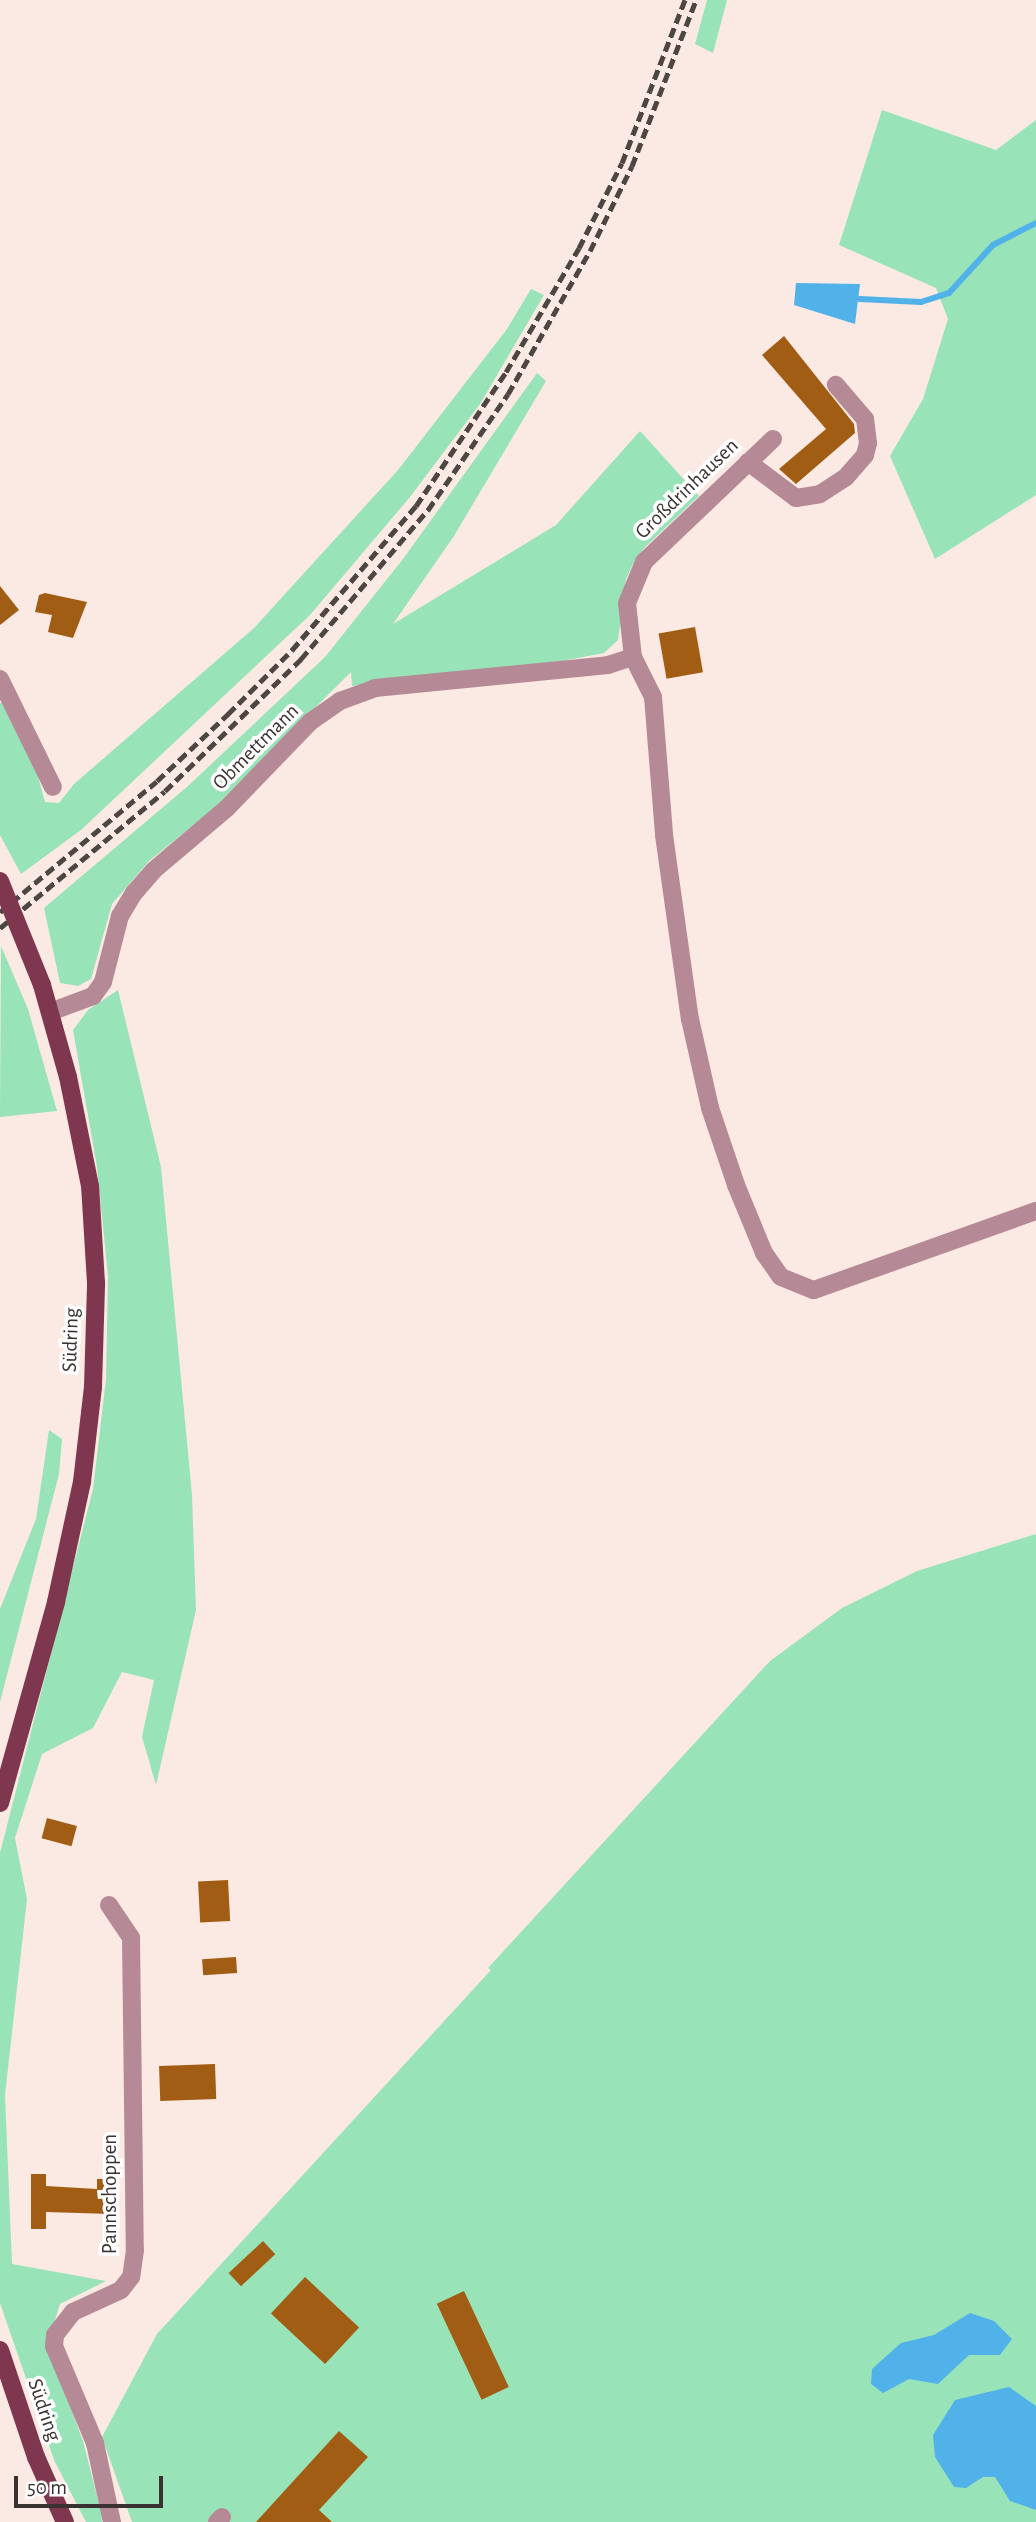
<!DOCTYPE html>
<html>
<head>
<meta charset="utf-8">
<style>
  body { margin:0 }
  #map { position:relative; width:1036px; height:2522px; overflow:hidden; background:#fbe9e3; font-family:"Alegreya Sans",sans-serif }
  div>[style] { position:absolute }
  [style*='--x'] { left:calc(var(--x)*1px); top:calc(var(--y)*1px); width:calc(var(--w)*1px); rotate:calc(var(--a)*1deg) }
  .green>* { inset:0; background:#99e3b8 }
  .water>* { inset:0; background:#50b2e8 }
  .stream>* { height:6px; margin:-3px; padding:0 3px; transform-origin:3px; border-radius:3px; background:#50b2e8 }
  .building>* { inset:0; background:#a25d14; transform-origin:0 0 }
  .minor>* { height:18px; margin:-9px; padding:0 9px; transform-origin:9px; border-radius:9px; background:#b58a96 }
  .major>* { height:18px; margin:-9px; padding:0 9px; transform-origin:9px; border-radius:9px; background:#7e374f }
  .rail>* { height:5px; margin-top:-2.5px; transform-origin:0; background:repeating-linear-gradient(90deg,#4e4643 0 10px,transparent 0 15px) }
  .major-bridge>* { height:18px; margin:-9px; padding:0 9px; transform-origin:9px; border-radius:9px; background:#7e374f }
  span { translate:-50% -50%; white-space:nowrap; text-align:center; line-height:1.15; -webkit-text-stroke:7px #fff; paint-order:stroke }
  .street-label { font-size:21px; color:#393230 }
  .scale { position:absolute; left:14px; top:2476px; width:149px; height:32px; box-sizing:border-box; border:4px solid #393230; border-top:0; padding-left:9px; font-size:21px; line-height:24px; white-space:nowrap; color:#393230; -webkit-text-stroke:5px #fff; paint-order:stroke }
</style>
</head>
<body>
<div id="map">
  <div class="green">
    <div style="clip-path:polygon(707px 0,727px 0,713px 53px,695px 44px)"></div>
    <div style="clip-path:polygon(882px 110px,996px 150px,1036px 120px,1036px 495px,935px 559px,890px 456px,923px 399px,948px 319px,936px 288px,839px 245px)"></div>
    <div style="clip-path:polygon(531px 289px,544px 295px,480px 404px,410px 497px,310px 615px,81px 830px,21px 874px,0 835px,0 703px,7px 703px,34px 762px,45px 802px,59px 803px,74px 784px,254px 628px,398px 470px,507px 329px)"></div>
    <div style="clip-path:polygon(537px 373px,546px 381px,454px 536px,393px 624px,556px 525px,640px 431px,699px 496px,644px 548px,632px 566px,626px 579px,618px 640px,604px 653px,562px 661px,352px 686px,351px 672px,213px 809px,149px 861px,112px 904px,91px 979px,78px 986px,60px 983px,44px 908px,188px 786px,325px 657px,403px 559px)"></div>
    <div style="clip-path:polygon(1px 946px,28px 1009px,57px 1111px,0 1117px)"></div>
    <div style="clip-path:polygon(118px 990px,161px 1167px,192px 1495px,196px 1610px,156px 1785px,142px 1737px,154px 1680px,122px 1672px,93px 1728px,42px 1754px,15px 1838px,27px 1899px,5px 2095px,12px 2264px,106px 2281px,60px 2304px,47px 2346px,83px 2441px,101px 2512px,102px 2522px,86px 2522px,54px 2460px,0 2303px,0 1853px,93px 1489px,106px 1379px,108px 1276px,97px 1167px,73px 1030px,88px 1010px)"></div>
    <div style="clip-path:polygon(49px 1430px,62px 1439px,59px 1474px,0 1702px,0 1609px,36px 1519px)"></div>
    <div style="clip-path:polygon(1036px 1534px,1036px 2522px,132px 2522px,102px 2437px,157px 2334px,491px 1970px,488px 1968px,770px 1661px,842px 1608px,917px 1571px)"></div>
  </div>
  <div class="water">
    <div style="clip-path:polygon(796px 283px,860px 284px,855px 324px,794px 305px)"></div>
    <div style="clip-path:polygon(970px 2313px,994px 2321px,1012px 2339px,1000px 2355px,969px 2355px,938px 2384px,909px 2379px,883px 2393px,871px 2384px,872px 2369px,901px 2343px,934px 2335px)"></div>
    <div style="clip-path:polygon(1009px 2387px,1036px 2406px,1036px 2510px,1010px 2501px,995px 2477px,983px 2477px,966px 2488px,954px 2487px,935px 2457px,933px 2435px,955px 2400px)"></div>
  </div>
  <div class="stream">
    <div style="--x:860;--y:299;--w:61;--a:2.8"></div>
    <div style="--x:921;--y:302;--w:29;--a:-18"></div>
    <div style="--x:949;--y:293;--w:65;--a:-47.5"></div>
    <div style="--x:993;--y:245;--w:48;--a:-27.1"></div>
  </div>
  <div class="building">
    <div style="clip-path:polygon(784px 336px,854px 424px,855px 433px,796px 484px,779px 469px,826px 429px,762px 355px)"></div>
    <div style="clip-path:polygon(0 586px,19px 610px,0 625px)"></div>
    <div style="clip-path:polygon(45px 593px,87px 602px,73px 638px,48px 632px,52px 615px,35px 612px,39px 595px)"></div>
    <div style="left:695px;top:627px;width:46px;height:37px;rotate:80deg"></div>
    <div style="left:47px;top:1818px;width:31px;height:21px;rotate:15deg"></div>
    <div style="left:228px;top:1880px;width:41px;height:30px;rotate:87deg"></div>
    <div style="left:236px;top:1957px;width:16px;height:34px;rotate:86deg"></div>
    <div style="left:215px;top:2064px;width:35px;height:56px;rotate:88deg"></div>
    <div style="clip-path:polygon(31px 2174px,46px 2174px,46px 2186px,97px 2189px,97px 2179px,113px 2179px,111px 2214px,46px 2212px,46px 2229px,31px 2229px)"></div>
    <div style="left:263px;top:2241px;width:18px;height:47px;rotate:47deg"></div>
    <div style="left:305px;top:2277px;width:74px;height:50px;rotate:43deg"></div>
    <div style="left:464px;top:2291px;width:106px;height:30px;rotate:65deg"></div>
    <div style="clip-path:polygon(339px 2431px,368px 2457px,319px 2510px,332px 2522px,256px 2522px)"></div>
  </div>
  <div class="minor">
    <div style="--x:773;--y:439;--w:178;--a:136.4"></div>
    <div style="--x:644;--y:562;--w:44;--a:112.5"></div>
    <div style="--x:627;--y:603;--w:54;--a:83.7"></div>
    <div style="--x:633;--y:657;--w:45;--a:63.4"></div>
    <div style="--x:653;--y:697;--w:138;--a:85.4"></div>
    <div style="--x:664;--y:835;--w:186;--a:82"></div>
    <div style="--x:690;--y:1019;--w:91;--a:77.3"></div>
    <div style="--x:710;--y:1108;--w:81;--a:71.3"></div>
    <div style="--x:736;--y:1185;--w:74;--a:67.6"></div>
    <div style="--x:764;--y:1253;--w:29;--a:55"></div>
    <div style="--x:781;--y:1277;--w:35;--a:22"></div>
    <div style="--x:814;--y:1290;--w:236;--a:-19.6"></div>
    <div style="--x:748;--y:462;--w:60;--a:36.9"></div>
    <div style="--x:796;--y:498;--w:24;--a:-9"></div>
    <div style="--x:820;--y:494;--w:31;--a:-33"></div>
    <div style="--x:846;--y:477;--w:29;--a:-49"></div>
    <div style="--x:865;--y:455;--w:12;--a:-76"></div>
    <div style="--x:868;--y:443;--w:24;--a:-97"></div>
    <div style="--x:865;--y:419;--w:45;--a:-130.5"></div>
    <div style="--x:0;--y:679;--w:120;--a:63.9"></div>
    <div style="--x:50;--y:1012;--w:46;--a:-20.4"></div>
    <div style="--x:93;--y:996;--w:17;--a:-54"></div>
    <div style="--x:103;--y:982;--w:68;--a:-75.6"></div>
    <div style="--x:120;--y:916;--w:27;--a:-59"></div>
    <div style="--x:134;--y:893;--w:30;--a:-49"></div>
    <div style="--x:154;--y:870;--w:96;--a:-40.3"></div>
    <div style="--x:227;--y:808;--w:120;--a:-46"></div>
    <div style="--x:310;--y:722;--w:37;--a:-35"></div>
    <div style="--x:340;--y:701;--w:37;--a:-20"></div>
    <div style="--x:375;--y:688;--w:234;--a:-5.6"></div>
    <div style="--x:608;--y:665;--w:26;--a:-18"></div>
    <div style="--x:109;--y:1905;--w:40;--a:56"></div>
    <div style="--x:131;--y:1938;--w:312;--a:89.3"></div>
    <div style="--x:135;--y:2250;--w:27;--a:98"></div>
    <div style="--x:131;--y:2277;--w:16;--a:128"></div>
    <div style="--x:121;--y:2290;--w:53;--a:155.4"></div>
    <div style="--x:73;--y:2312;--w:29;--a:128"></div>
    <div style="--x:55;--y:2335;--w:11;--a:95"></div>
    <div style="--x:54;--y:2346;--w:105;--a:67.1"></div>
    <div style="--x:95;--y:2443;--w:81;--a:77.9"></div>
    <div style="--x:217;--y:2522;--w:7;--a:-45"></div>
  </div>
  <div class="major">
    <div style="--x:0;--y:1803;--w:209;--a:-74.4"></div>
    <div style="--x:56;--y:1602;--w:123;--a:-77.8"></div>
    <div style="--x:82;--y:1482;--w:96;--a:-83.4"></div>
    <div style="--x:93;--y:1387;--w:104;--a:-88.3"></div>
    <div style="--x:96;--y:1283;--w:97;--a:-93.5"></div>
    <div style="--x:90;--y:1186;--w:111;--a:-101.4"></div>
    <div style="--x:68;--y:1077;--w:96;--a:-105.8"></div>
    <div style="--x:0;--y:2350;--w:113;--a:71.4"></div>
    <div style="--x:36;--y:2457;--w:71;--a:66"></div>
  </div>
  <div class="rail">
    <div style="--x:0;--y:912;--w:204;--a:-39.8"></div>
    <div style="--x:157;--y:781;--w:98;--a:-43.3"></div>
    <div style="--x:228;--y:714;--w:91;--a:-45"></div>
    <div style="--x:292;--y:650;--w:190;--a:-49.3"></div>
    <div style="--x:416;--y:506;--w:161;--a:-56.1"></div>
    <div style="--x:506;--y:372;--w:144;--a:-59.5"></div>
    <div style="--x:579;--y:248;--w:95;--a:-63.2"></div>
    <div style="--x:622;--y:163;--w:175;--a:-68.9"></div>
    <div style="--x:0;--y:928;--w:214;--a:-39.7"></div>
    <div style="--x:165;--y:791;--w:190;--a:-44.1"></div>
    <div style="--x:301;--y:659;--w:196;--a:-49.6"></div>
    <div style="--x:428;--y:510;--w:141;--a:-55.4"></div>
    <div style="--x:508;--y:394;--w:165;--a:-60.2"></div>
    <div style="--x:590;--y:251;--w:95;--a:-63.7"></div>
    <div style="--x:632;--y:166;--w:178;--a:-68.9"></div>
  </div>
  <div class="major-bridge">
    <div style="--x:0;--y:881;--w:112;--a:68"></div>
  </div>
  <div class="street-label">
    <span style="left:687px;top:489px;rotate:-44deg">Großdrinhausen</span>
    <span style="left:256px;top:747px;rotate:-45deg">Obmettmann</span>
    <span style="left:71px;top:1340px;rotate:-88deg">Südring</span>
    <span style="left:110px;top:2194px;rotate:-90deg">Pannschoppen</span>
    <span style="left:44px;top:2410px;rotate:71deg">Südring</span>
  </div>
  <div class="scale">50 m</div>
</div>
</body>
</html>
